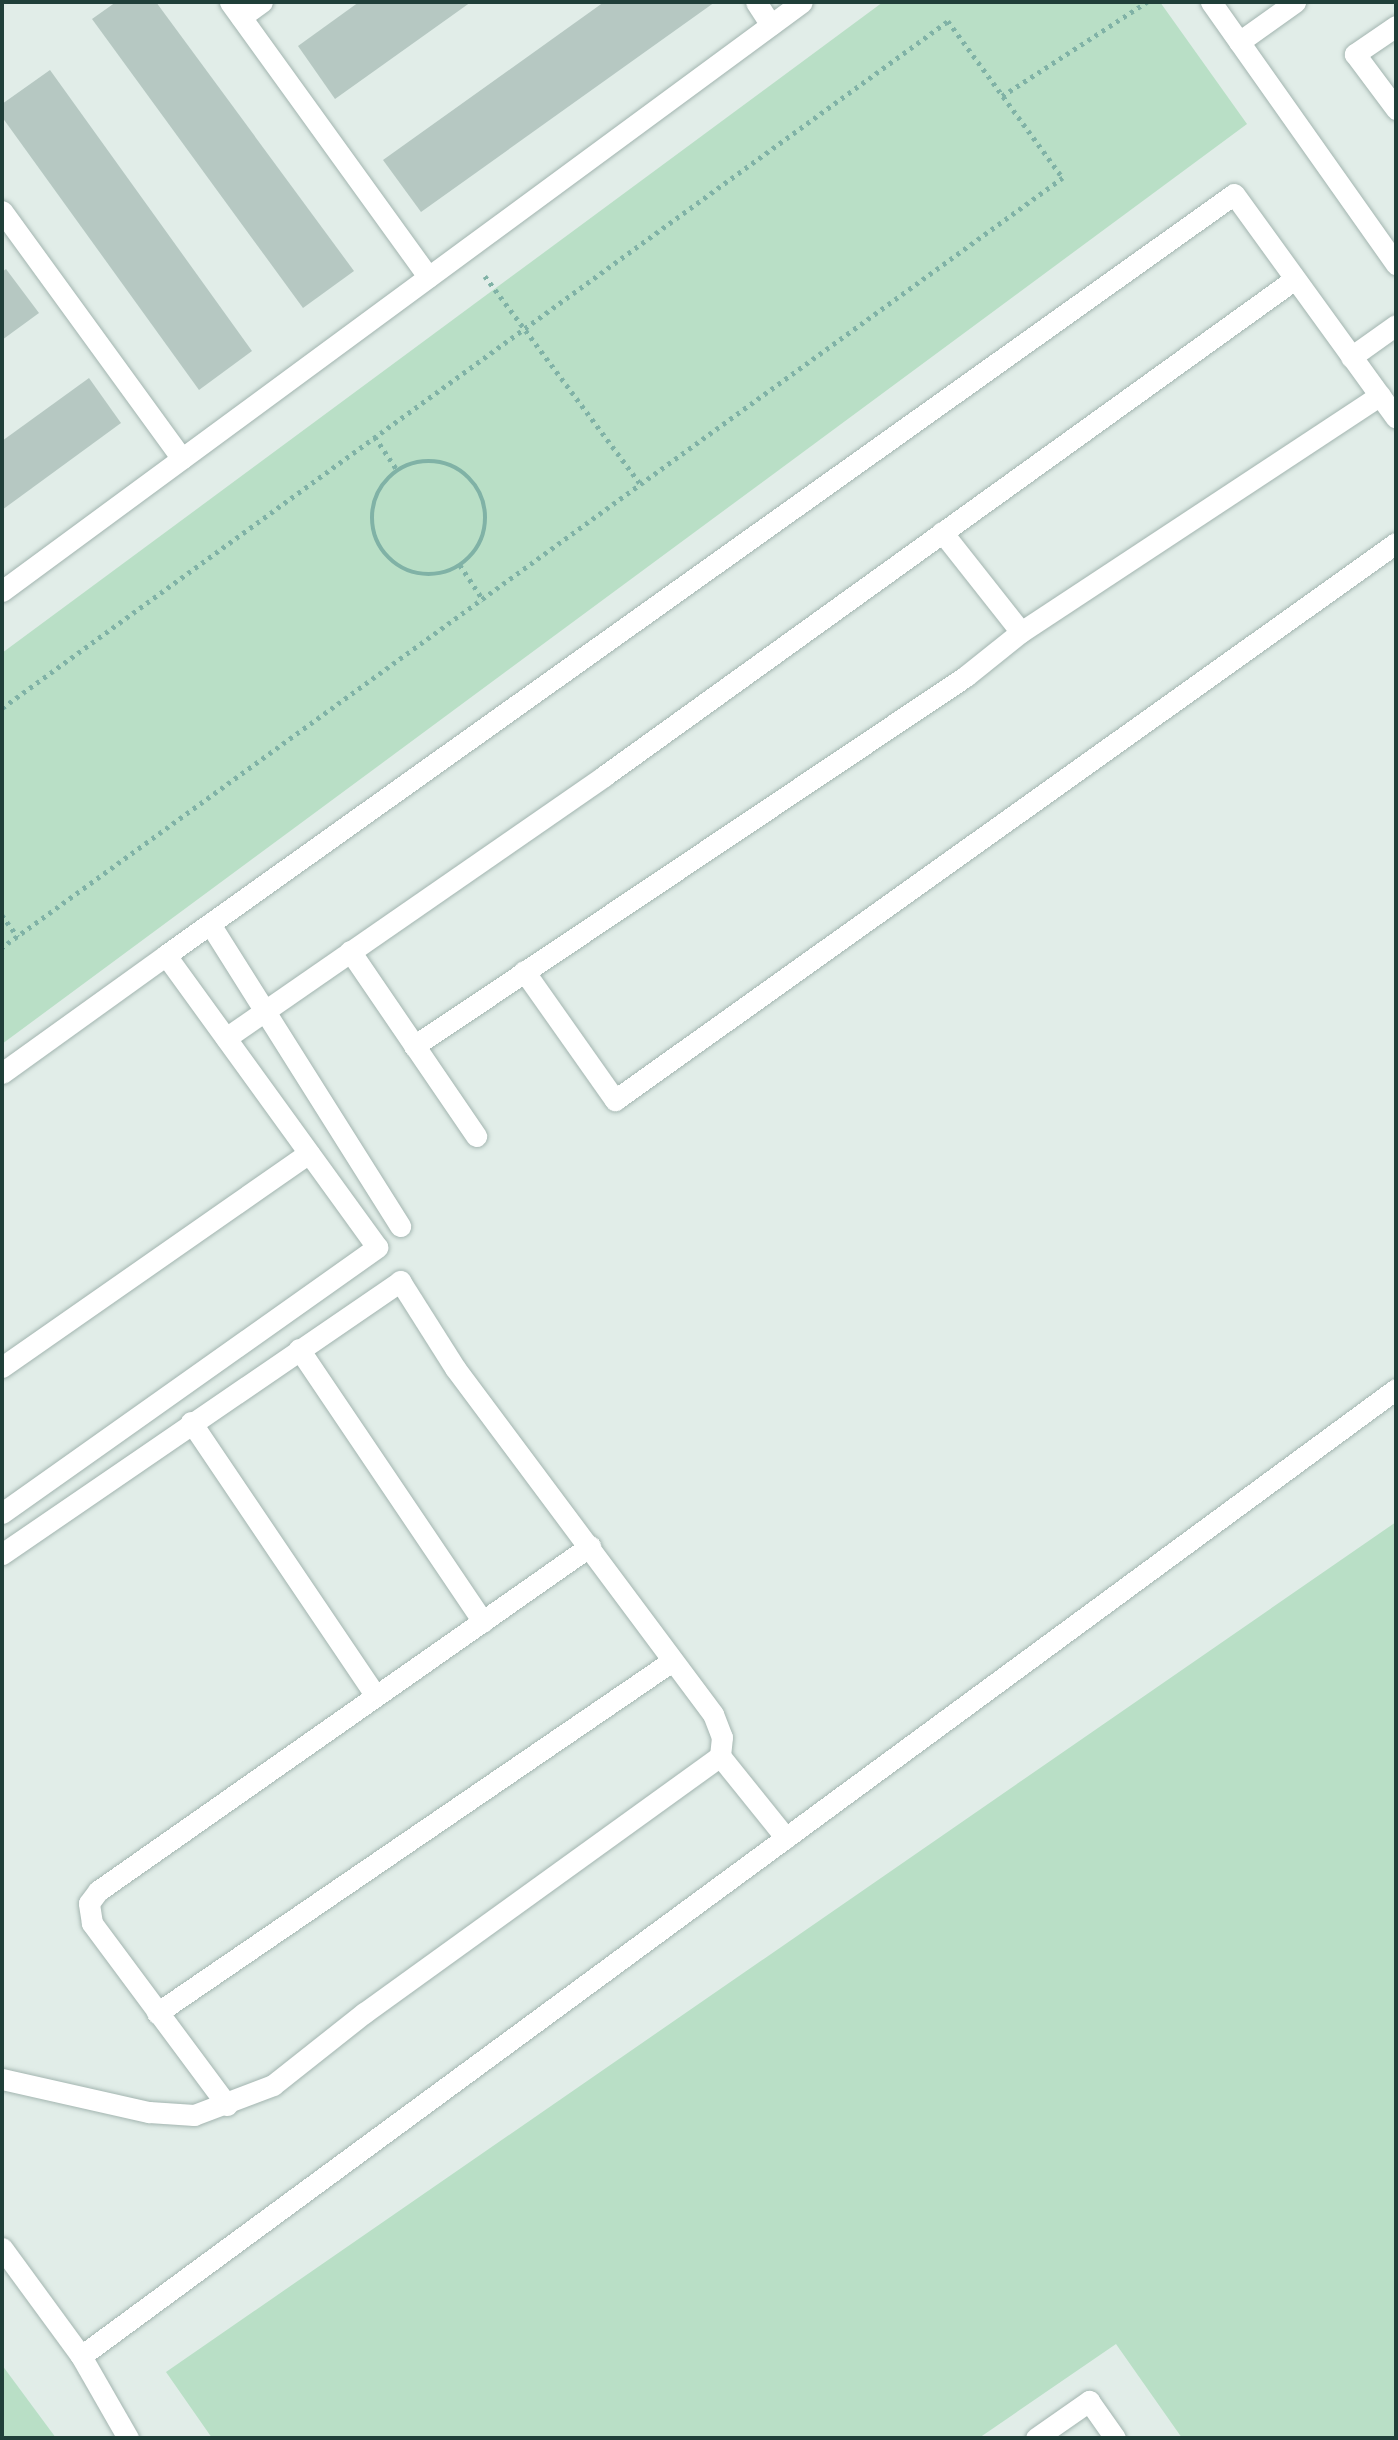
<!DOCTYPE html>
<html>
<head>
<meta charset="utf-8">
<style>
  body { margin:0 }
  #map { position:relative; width:1398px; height:2440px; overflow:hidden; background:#e1ede8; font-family:Rubik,sans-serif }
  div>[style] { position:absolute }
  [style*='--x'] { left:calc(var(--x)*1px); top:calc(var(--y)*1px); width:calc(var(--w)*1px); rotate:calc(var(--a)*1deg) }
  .green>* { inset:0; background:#b9dfc6 }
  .building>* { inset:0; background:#b6c8c2 }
  .path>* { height:4.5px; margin-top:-2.25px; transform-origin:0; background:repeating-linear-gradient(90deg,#80b2a6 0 3.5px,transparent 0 8.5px) }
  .path>.ring { margin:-2.25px; padding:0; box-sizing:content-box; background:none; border:4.5px solid #80b2a6; border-radius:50% }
  .roads { filter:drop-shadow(0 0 2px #a3b5b0) drop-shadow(0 0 2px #a3b5b0) }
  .street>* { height:21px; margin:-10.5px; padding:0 10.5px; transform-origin:10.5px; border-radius:10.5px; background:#fff }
  .secondary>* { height:21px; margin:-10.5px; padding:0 10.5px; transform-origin:10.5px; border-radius:10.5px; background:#fff }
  span { translate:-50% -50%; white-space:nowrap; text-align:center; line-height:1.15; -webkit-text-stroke:5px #f2f9f6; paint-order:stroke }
  .frame { position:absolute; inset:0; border:4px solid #203f39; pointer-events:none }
</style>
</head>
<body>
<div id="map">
  <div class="green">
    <div style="clip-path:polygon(883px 2px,1160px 2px,1247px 124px,2px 1044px,2px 653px)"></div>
    <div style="clip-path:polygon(1396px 1522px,1396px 2438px,1182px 2438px,1116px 2344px,979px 2438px,212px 2438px,166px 2372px)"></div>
    <div style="clip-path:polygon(2px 2365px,56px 2438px,2px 2438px)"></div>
  </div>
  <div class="building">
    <div style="clip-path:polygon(116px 2px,156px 2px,354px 271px,303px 308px,92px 19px)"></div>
    <div style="clip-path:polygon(359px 2px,471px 2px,335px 99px,298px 46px)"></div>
    <div style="clip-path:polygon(604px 2px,715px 2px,421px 212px,383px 160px)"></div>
    <div style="clip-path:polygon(50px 70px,252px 351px,199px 390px,2px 117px,2px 104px)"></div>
    <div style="clip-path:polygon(6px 269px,39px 313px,2px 340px,2px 272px)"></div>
    <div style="clip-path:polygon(89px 378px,121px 423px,2px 510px,2px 441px)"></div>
  </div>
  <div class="path">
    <div style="--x:1002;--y:96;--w:173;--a:-33"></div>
    <div style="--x:485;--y:276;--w:262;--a:53.2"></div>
    <div style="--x:375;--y:437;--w:40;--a:56"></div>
    <div class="ring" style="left:372px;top:461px;width:109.5px;height:109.5px"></div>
    <div style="--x:460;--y:565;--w:43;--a:56.3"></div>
    <div style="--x:2;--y:708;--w:1169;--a:-35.99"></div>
    <div style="--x:948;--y:21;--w:195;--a:53.8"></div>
    <div style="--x:1063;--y:178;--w:1311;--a:144.03"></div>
    <div style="--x:2;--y:915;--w:27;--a:54"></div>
  </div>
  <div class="roads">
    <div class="street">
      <div style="--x:230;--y:2;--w:339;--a:54.2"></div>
      <div style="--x:756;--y:2;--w:27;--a:57"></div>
      <div style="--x:241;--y:17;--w:26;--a:-36"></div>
      <div style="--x:1396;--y:26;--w:50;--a:145.7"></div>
      <div style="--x:1355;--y:54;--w:69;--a:53.3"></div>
      <div style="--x:2;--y:211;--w:306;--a:54"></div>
      <div style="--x:1351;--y:357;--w:55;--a:-35.4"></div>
      <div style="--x:942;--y:532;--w:127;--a:51.7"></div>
      <div style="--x:2;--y:591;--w:993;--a:-36.36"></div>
      <div style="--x:210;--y:924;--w:357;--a:57.8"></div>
      <div style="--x:350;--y:951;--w:224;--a:55.7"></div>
      <div style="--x:524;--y:971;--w:158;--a:54.8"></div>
      <div style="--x:615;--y:1100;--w:959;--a:-35.5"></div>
      <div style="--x:226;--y:1038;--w:460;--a:-34.7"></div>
      <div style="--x:604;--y:776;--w:851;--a:-35.73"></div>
      <div style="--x:414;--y:1046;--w:665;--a:-33.83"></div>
      <div style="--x:966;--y:676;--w:70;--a:-38.7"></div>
      <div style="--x:1021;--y:632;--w:430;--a:-33.4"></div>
      <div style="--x:2;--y:1073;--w:202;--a:-35.7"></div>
      <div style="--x:299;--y:1349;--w:329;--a:56"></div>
      <div style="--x:2;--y:1367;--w:374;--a:-34.9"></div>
      <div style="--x:191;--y:1422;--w:329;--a:56"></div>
      <div style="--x:2;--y:1513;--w:460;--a:-35.3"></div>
      <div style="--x:377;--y:1247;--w:360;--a:-125.9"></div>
      <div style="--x:166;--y:955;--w:1311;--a:-35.47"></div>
      <div style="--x:1234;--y:194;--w:276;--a:54.1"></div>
      <div style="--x:2;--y:1554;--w:483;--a:-34.4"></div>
      <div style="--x:400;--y:1281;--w:103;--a:57.7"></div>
      <div style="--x:455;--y:1368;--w:432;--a:53.3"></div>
      <div style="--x:713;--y:1714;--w:25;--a:69"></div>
      <div style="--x:722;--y:1737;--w:19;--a:96"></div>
      <div style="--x:720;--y:1756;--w:105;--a:51.2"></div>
      <div style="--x:157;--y:2013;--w:624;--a:-34.35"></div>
      <div style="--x:2;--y:2079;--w:151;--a:12.7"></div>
      <div style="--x:149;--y:2112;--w:45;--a:3.8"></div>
      <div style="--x:194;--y:2115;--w:85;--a:-20.8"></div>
      <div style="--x:273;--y:2085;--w:116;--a:-38.4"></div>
      <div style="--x:364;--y:2013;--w:439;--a:-35.8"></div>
      <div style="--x:227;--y:2105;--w:227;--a:-126.6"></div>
      <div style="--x:92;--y:1923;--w:20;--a:-99"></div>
      <div style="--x:89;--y:1903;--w:15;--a:-53"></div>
      <div style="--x:98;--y:1891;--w:601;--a:-35.04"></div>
      <div style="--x:1036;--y:2438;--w:65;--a:-34.9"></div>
      <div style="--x:1089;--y:2401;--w:45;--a:54.9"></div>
    </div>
    <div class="secondary">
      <div style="--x:1211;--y:2;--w:321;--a:54.8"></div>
      <div style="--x:1239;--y:42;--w:69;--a:-35.5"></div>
      <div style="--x:2;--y:2248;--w:134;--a:53.8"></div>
      <div style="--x:81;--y:2356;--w:95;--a:60.2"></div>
      <div style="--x:81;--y:2356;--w:1632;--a:-36.33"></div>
    </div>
  </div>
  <div class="frame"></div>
</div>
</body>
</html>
